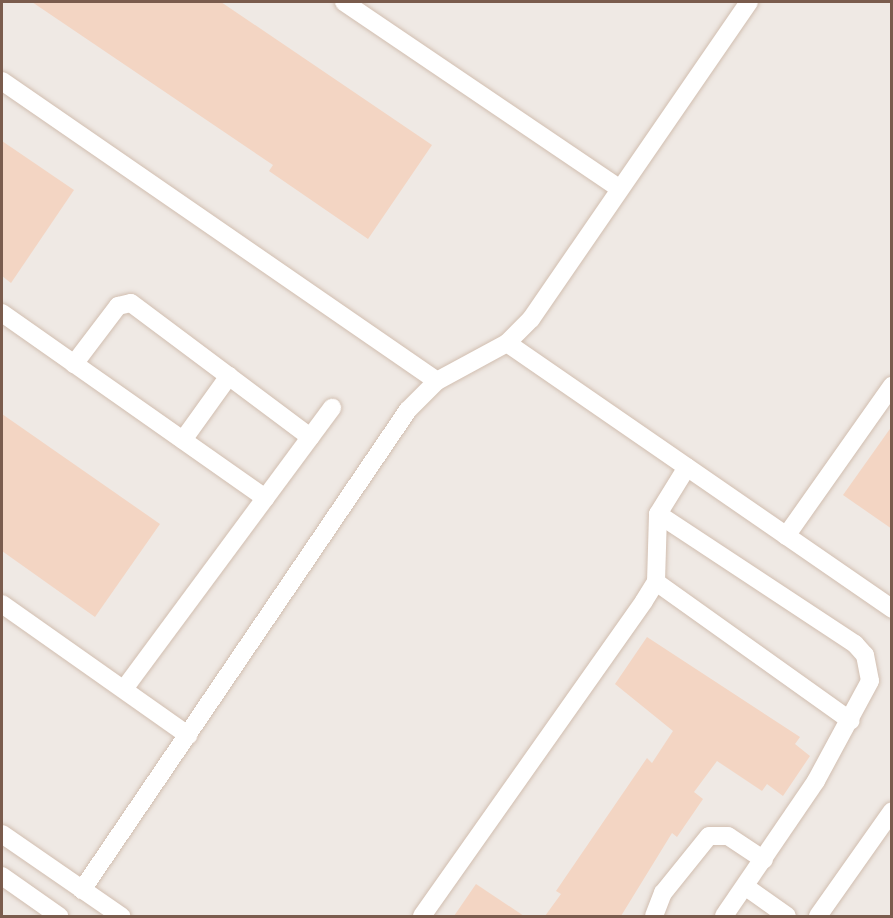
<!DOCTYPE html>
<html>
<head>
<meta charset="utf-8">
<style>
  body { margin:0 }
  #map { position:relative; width:893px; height:918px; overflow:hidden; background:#fdf6ec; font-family:"DejaVu Sans",sans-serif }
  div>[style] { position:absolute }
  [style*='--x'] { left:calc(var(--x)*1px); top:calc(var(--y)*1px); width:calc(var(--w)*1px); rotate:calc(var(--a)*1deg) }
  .industrial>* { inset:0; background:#efe9e4; transform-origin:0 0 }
  .building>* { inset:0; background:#f3d5c3 }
  .roads { filter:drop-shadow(0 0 2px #d1beb0) drop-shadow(0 0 2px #d1beb0) }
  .minor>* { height:18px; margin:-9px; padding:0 9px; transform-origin:9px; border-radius:9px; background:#fff }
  span { translate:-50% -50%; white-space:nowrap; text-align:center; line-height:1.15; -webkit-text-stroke:6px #fffaf3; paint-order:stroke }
  .frame { position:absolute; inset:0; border:3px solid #7a5c4d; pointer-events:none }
</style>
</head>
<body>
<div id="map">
  <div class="industrial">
    <div style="left:2px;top:2px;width:889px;height:914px"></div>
  </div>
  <div class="building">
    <div style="clip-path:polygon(32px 2px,221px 2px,432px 145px,368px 239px,269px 171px,273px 165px)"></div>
    <div style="clip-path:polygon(2px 141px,74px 190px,11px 283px,2px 276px)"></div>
    <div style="clip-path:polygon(2px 414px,160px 524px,95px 617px,2px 551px)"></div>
    <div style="clip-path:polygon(892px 426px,892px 529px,843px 495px)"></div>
    <div style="clip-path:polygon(647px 637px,800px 737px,795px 744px,810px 756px,783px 796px,767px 784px,762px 791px,717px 761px,694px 792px,703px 799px,677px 837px,672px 833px,621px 916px,545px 916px,561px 894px,556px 891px,647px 758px,652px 763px,673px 731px,615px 684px)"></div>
    <div style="clip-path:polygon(476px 884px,524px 916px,454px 916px)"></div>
  </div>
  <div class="roads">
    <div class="minor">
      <div style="--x:344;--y:2;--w:333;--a:34.1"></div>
      <div style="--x:2;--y:81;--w:528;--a:34.59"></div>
      <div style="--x:2;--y:313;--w:322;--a:35.1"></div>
      <div style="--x:507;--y:343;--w:468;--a:34.6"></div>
      <div style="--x:74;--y:364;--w:73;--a:-52.8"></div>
      <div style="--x:118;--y:306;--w:13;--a:-13"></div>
      <div style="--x:131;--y:303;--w:224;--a:36.8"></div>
      <div style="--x:183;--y:440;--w:79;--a:-54.3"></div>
      <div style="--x:658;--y:514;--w:236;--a:33.4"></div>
      <div style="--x:855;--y:644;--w:15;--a:48"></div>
      <div style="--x:865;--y:655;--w:26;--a:79"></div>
      <div style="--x:870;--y:681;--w:114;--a:118.4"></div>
      <div style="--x:816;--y:781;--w:163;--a:124.3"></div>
      <div style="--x:786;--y:536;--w:184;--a:-54.8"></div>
      <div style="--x:656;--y:582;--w:239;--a:35.5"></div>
      <div style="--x:2;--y:604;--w:228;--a:35.2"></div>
      <div style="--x:124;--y:689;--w:350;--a:-53.5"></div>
      <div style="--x:2;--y:834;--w:145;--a:34.6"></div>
      <div style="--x:2;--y:876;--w:70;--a:35.1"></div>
      <div style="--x:746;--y:887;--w:50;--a:35.3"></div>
      <div style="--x:82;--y:890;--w:580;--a:-55.82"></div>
      <div style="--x:408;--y:410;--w:41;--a:-45"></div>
      <div style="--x:437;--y:381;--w:80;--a:-28.5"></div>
      <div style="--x:507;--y:343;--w:34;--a:-45"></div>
      <div style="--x:531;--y:319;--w:385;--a:-55.5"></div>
      <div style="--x:422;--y:916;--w:385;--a:-54.8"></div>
      <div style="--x:644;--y:601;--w:22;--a:-58"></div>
      <div style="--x:656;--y:582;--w:68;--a:-88.3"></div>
      <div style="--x:658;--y:514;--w:55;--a:-58.3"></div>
      <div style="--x:654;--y:916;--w:25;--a:-69"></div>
      <div style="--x:663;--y:893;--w:73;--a:-51.1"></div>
      <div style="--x:709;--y:836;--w:19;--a:0"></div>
      <div style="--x:728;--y:836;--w:43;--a:33.7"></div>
      <div style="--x:818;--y:916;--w:128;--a:-54.8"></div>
    </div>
  </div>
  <div class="frame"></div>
</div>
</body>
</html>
